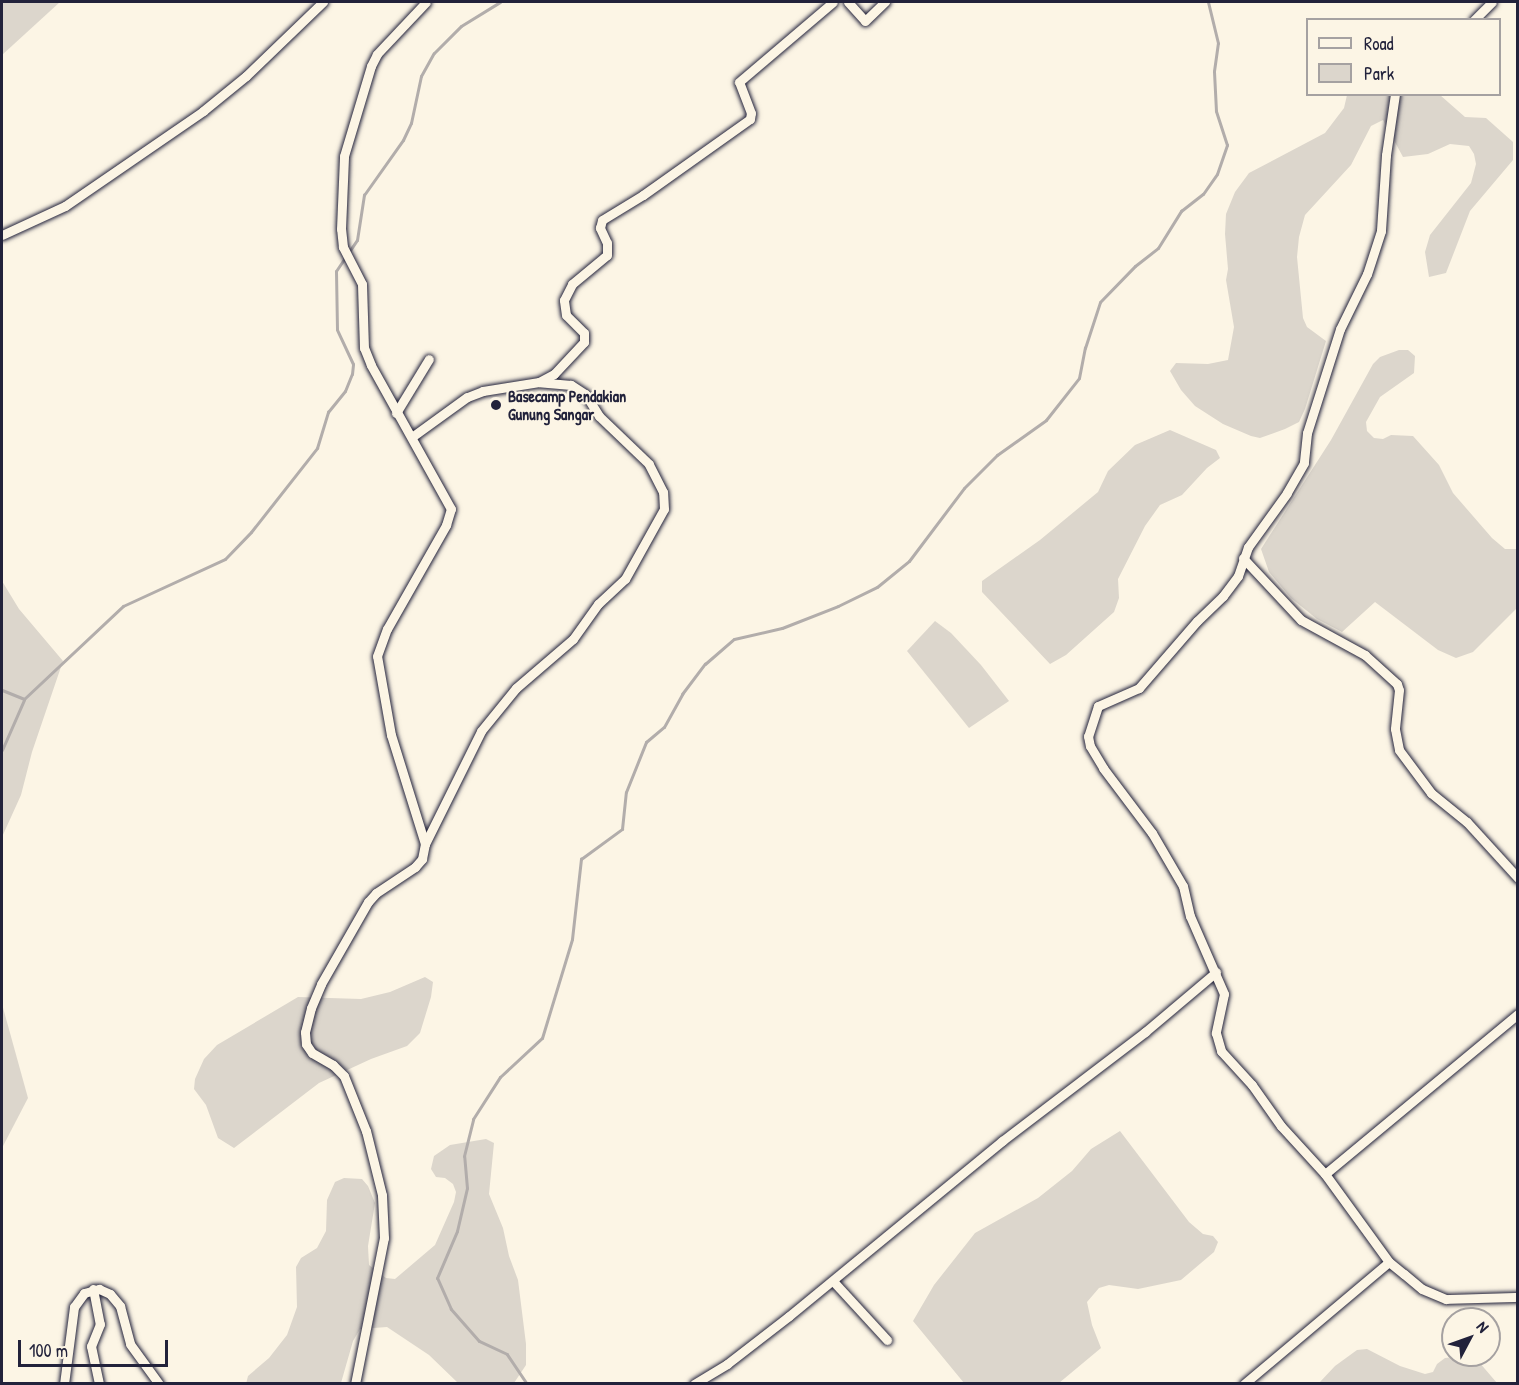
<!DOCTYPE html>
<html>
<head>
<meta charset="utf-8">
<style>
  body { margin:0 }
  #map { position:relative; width:1519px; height:1385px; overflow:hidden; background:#fcf5e5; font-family:"Patrick Hand",sans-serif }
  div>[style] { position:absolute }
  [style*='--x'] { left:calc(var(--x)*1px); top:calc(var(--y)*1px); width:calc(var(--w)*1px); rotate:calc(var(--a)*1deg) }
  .green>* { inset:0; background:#dcd6cc }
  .stream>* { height:3px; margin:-1.5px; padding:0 1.5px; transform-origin:1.5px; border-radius:1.5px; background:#b2adab }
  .roads { filter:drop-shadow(0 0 2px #22223b) drop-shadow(0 0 2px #22223b) }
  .minor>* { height:9px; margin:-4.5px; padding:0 4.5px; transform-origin:4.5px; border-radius:4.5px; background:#fcf5e5 }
  .dots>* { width:16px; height:16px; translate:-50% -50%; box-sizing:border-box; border:3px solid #fcf5e5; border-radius:50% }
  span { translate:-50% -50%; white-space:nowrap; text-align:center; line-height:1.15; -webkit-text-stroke:4.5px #fcf5e5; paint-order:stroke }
  .poi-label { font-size:16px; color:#22223b; font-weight:700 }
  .left { translate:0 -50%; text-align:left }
  .frame { position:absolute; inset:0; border:3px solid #22223b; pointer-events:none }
  .legend { position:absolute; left:1306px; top:18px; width:195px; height:78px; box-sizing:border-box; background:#fcf5e5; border:2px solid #a5a1a1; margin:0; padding:8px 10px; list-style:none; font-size:18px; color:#22223b }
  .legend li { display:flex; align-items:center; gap:12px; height:30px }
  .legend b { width:30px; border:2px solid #a5a1a1 }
  .north { position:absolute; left:1441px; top:1307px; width:60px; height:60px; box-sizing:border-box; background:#fcf5e5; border:2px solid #a5a1a1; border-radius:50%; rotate:49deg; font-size:16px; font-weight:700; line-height:24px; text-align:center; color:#22223b }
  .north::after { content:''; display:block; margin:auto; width:21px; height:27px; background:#22223b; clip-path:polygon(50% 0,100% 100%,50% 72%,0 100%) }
  .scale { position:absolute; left:18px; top:1340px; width:150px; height:27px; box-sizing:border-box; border:3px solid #22223b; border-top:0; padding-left:8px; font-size:18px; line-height:21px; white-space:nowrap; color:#22223b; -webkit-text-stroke:4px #fcf5e5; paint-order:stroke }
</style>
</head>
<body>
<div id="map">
  <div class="green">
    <div style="clip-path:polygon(2px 2px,60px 2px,2px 55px)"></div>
    <div style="clip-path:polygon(1347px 95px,1440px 95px,1465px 117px,1486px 118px,1513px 142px,1513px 160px,1470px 211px,1446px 273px,1429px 277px,1425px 252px,1430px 235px,1471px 183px,1476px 164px,1474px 154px,1469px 146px,1450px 144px,1428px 154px,1403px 157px,1383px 120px,1371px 126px,1351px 165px,1305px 215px,1299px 237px,1297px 257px,1303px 318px,1307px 327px,1326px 341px,1305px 409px,1299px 422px,1285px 429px,1260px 438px,1251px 436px,1223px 424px,1195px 406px,1181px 390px,1170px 371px,1176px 363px,1208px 364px,1228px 360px,1234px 327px,1226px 280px,1228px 269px,1225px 234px,1226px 214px,1235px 192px,1249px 173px,1325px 133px,1344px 108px)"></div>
    <div style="clip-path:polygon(1399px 350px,1408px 350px,1415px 356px,1414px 373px,1380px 397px,1366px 422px,1367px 431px,1374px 438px,1383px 439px,1391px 435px,1413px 436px,1439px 465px,1453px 493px,1492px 538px,1505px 549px,1517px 549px,1517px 608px,1473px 652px,1456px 658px,1438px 650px,1375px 602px,1342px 632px,1317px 619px,1291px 598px,1269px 572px,1261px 549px,1331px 440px,1373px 364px,1380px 357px)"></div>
    <div style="clip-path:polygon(1170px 430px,1216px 450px,1220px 458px,1207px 468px,1182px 495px,1160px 505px,1145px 526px,1118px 579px,1119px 598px,1114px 612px,1066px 655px,1050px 664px,982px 592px,982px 581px,1040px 540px,1098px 492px,1108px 471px,1135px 445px)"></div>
    <div style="clip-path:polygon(2px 581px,19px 609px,63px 661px,32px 752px,21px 795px,2px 837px)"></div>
    <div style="clip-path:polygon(935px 621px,951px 633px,981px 665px,1009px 701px,969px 728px,907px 651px)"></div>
    <div style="clip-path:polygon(425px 977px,433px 982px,431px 997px,420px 1033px,407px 1046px,371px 1059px,319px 1083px,234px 1148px,218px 1138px,206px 1105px,194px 1089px,195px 1079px,204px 1059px,217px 1045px,298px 997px,361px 999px,390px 992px)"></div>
    <div style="clip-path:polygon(2px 1004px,28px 1098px,2px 1148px)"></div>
    <div style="clip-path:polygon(1120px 1131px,1189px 1222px,1203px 1234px,1213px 1236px,1218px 1242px,1214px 1252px,1181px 1280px,1138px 1289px,1109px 1285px,1099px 1288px,1087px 1302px,1092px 1325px,1101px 1348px,1059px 1383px,964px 1383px,913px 1321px,934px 1285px,975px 1233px,1038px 1198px,1072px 1171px,1091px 1149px)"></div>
    <div style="clip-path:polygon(486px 1139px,494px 1143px,489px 1194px,503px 1228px,509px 1256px,518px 1280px,526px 1344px,526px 1365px,514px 1383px,457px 1382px,429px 1355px,387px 1327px,360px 1329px,353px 1341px,341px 1383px,246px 1384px,248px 1376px,269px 1358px,287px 1335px,297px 1307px,296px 1267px,301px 1258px,317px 1248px,326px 1231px,327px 1200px,335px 1182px,344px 1178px,362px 1179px,368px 1186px,375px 1203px,368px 1246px,369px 1265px,386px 1278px,395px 1279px,435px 1245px,454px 1202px,456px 1192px,453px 1184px,445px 1178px,436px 1177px,431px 1169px,434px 1156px,450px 1145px)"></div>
    <div style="clip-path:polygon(1367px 1349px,1400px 1366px,1425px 1374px,1433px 1372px,1437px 1364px,1445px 1358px,1473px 1355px,1497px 1383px,1319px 1383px,1335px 1366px,1357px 1350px)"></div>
  </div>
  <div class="stream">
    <div style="--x:2;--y:690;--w:24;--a:22"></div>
    <div style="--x:24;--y:699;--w:136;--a:-43.2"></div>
    <div style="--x:123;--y:606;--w:112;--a:-24.7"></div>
    <div style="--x:225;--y:559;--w:37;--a:-46"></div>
    <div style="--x:251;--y:532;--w:107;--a:-51.8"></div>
    <div style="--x:317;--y:448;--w:38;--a:-73"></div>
    <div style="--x:328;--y:412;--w:27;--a:-51"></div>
    <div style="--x:345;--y:391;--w:18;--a:-68"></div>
    <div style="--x:352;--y:374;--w:10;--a:-84"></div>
    <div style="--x:353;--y:364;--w:38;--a:-115"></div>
    <div style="--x:337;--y:329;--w:58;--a:-91"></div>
    <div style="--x:336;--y:271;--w:37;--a:-56"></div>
    <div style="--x:357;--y:240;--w:46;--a:-81.2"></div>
    <div style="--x:364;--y:195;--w:67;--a:-54.7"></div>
    <div style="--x:403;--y:140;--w:19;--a:-65"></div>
    <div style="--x:411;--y:123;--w:48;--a:-78"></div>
    <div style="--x:421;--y:76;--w:26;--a:-61"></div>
    <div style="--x:434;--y:53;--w:38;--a:-45"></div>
    <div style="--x:461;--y:26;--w:46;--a:-31.6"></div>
    <div style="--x:2;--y:750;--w:55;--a:-66.3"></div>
    <div style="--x:527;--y:1384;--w:36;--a:-124"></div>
    <div style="--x:507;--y:1354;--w:31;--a:-155"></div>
    <div style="--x:479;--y:1341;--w:43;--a:-131.2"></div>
    <div style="--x:451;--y:1309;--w:34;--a:-114"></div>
    <div style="--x:437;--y:1278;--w:51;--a:-66.9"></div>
    <div style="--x:457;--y:1231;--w:44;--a:-76.9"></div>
    <div style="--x:467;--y:1188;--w:32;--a:-95"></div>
    <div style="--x:464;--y:1156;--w:38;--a:-76"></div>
    <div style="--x:473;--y:1119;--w:50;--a:-57.3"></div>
    <div style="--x:500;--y:1077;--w:57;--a:-42.9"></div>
    <div style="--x:542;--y:1038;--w:103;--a:-73.1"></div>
    <div style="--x:572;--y:939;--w:81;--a:-83.6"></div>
    <div style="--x:581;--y:859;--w:51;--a:-36.2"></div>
    <div style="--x:622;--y:829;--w:37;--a:-84"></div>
    <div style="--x:626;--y:792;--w:54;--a:-68.2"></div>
    <div style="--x:646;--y:742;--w:23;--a:-40"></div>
    <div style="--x:664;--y:727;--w:38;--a:-61"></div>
    <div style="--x:682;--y:694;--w:38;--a:-53"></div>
    <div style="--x:705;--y:664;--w:38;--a:-41"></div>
    <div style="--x:734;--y:639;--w:49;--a:-12.9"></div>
    <div style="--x:782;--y:628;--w:60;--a:-21.4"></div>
    <div style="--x:838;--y:606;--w:43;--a:-26"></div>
    <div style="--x:877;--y:587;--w:41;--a:-39.1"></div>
    <div style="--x:909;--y:561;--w:91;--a:-53"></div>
    <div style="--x:964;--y:488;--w:47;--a:-45"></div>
    <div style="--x:997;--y:455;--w:60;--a:-35.5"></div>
    <div style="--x:1046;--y:420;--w:53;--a:-51.8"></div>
    <div style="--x:1079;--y:378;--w:31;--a:-79"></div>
    <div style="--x:1085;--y:348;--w:48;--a:-71.9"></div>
    <div style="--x:1100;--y:302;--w:50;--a:-45.8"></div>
    <div style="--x:1135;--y:266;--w:29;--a:-38"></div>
    <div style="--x:1158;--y:248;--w:44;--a:-58.1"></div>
    <div style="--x:1181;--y:211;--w:28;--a:-38"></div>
    <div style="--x:1203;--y:194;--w:24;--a:-55"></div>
    <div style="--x:1217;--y:174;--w:31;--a:-71"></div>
    <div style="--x:1227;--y:145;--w:36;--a:-108"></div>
    <div style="--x:1216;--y:111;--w:40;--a:-92.9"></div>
    <div style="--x:1214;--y:71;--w:28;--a:-82"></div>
    <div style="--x:1218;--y:43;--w:42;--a:-103.7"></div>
  </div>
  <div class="roads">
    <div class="minor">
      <div style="--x:848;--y:2;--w:25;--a:48"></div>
      <div style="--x:865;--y:21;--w:28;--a:-44"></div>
      <div style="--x:1474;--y:20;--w:25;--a:-45"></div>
      <div style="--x:1395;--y:94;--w:62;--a:98.4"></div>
      <div style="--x:1386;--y:155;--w:76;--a:93.8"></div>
      <div style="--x:1381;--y:231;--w:45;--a:108"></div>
      <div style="--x:1367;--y:274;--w:61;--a:116.1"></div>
      <div style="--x:1340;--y:329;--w:109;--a:107.6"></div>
      <div style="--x:1307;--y:433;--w:30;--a:96"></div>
      <div style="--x:1304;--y:463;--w:34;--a:120"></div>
      <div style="--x:1287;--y:493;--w:67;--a:125.8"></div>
      <div style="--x:1248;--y:547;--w:31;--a:109"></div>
      <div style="--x:1238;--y:576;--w:25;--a:127"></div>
      <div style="--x:1223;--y:596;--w:36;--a:136"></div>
      <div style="--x:1197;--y:621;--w:89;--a:130.9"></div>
      <div style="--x:1139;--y:688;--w:45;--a:156.3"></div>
      <div style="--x:1098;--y:706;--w:32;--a:108"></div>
      <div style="--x:1088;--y:736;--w:10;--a:79"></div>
      <div style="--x:1090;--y:746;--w:26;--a:59"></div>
      <div style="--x:1103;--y:768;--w:81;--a:53"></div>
      <div style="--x:1152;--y:833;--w:61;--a:59.7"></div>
      <div style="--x:1183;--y:886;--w:31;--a:77"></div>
      <div style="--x:1190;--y:916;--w:85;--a:66.4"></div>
      <div style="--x:1224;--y:994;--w:40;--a:102"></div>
      <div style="--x:1216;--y:1033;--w:19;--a:74"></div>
      <div style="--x:1221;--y:1051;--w:46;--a:47.6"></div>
      <div style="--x:1252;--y:1085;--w:50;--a:54.7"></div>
      <div style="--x:1281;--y:1126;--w:65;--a:47.5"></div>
      <div style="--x:1325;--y:1174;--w:109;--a:54"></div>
      <div style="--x:1389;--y:1262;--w:19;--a:39"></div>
      <div style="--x:1404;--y:1274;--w:23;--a:40"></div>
      <div style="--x:1422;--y:1289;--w:26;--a:23"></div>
      <div style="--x:1446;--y:1299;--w:72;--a:-1.6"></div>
      <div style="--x:2;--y:235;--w:69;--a:-24.7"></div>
      <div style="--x:65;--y:206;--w:168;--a:-34.5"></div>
      <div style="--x:203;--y:111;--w:55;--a:-39.1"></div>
      <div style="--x:246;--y:76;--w:107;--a:-43.9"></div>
      <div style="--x:539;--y:382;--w:17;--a:-28"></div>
      <div style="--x:554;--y:374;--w:44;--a:-46.8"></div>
      <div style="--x:584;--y:342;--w:9;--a:-90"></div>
      <div style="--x:584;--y:333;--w:25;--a:-135"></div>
      <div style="--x:566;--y:315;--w:15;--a:-98"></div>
      <div style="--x:564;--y:300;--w:18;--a:-63"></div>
      <div style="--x:572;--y:284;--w:45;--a:-39.6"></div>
      <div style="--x:607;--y:255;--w:12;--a:-90"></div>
      <div style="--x:607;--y:243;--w:17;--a:-115"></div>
      <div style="--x:600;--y:228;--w:8;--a:-76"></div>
      <div style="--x:602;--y:220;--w:48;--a:-31.4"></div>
      <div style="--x:643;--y:195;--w:131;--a:-35.4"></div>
      <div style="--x:750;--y:119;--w:6;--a:-81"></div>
      <div style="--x:751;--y:113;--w:33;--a:-111"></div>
      <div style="--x:739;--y:82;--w:123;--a:-40.4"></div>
      <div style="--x:396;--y:413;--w:63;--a:-58.6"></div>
      <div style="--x:1243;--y:558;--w:85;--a:46.9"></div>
      <div style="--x:1301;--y:620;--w:73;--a:28.7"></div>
      <div style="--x:1365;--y:655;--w:43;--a:42.2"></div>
      <div style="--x:1397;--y:684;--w:6;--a:72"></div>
      <div style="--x:1399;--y:690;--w:39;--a:96"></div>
      <div style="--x:1395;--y:729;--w:21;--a:79"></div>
      <div style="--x:1399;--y:750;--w:54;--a:53.3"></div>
      <div style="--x:1431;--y:793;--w:46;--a:38.9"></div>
      <div style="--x:1467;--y:822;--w:76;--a:47.7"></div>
      <div style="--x:425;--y:844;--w:114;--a:-107.3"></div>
      <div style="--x:391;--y:735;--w:80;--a:-100"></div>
      <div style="--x:377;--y:656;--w:29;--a:-70"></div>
      <div style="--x:387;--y:629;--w:120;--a:-60.4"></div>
      <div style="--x:446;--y:525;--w:17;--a:-73"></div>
      <div style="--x:451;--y:509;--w:165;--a:-119.1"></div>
      <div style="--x:371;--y:365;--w:18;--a:-112"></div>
      <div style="--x:364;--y:348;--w:64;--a:-91.8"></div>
      <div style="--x:362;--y:284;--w:42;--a:-117.2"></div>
      <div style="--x:343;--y:247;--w:18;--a:-96"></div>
      <div style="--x:341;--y:229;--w:73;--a:-87.6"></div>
      <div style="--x:344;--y:156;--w:94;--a:-73.3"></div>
      <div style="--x:371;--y:66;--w:13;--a:-63"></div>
      <div style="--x:377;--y:54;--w:71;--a:-46.7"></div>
      <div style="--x:1325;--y:1174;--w:251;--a:-39.7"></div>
      <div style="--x:833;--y:1281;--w:80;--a:47.5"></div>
      <div style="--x:93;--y:1289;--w:36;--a:79"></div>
      <div style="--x:100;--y:1324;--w:24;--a:112"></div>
      <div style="--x:91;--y:1346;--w:39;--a:78"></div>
      <div style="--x:64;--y:1384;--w:78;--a:-82.6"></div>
      <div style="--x:74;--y:1307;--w:17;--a:-54"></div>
      <div style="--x:84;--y:1293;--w:16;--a:-15"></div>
      <div style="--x:99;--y:1289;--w:12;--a:24"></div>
      <div style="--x:110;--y:1294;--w:16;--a:50"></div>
      <div style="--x:120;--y:1306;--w:39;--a:75"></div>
      <div style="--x:130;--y:1344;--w:49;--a:54.1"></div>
      <div style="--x:355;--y:1384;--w:149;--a:-78.8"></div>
      <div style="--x:384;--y:1238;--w:43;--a:-92.7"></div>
      <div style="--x:382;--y:1195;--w:66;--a:-104"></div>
      <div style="--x:366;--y:1131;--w:59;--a:-111.8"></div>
      <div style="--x:344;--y:1076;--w:16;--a:-135"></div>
      <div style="--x:333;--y:1065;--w:24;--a:-150"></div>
      <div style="--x:312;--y:1053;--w:11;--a:-124"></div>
      <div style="--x:306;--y:1044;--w:12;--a:-95"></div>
      <div style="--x:305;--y:1032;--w:25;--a:-76"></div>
      <div style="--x:311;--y:1008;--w:26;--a:-67"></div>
      <div style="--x:321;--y:984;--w:95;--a:-60.2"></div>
      <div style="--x:368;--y:902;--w:12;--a:-48"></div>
      <div style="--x:376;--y:893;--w:47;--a:-33.7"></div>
      <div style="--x:415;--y:867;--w:11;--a:-49"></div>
      <div style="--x:422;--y:859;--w:15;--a:-79"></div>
      <div style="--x:425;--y:844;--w:126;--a:-63.6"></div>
      <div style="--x:481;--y:731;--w:55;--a:-50.9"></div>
      <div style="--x:516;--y:688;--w:75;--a:-40.7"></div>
      <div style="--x:573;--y:639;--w:43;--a:-54.5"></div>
      <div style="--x:598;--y:604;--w:37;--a:-43"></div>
      <div style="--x:625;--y:579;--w:80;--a:-60.9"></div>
      <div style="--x:664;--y:509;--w:17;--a:-93"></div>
      <div style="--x:663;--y:492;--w:31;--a:-117"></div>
      <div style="--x:649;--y:464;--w:69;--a:-136.2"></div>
      <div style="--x:599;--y:416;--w:26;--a:-122"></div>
      <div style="--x:585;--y:394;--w:17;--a:-147"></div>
      <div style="--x:571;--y:385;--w:32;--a:-175"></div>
      <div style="--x:539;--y:382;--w:57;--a:170.9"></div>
      <div style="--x:483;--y:391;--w:17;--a:159"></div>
      <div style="--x:467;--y:397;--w:68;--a:144"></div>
      <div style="--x:694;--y:1384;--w:39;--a:-31"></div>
      <div style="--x:727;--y:1364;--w:78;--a:-37.7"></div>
      <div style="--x:789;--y:1316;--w:276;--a:-39.4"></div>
      <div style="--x:1002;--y:1141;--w:180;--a:-37.3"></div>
      <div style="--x:1145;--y:1032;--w:93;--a:-40.2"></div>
      <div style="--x:1244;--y:1384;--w:189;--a:-40.1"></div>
    </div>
  </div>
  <div class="dots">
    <div style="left:496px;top:405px;background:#22223b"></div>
  </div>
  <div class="poi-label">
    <span class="left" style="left:508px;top:405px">Basecamp Pendakian<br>Gunung Sangar</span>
  </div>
  <div class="frame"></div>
  <ul class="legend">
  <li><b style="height:8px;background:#fcf5e5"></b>Road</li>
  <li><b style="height:16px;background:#dcd6cc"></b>Park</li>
  </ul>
  <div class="north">N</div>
  <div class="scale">100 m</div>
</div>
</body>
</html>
